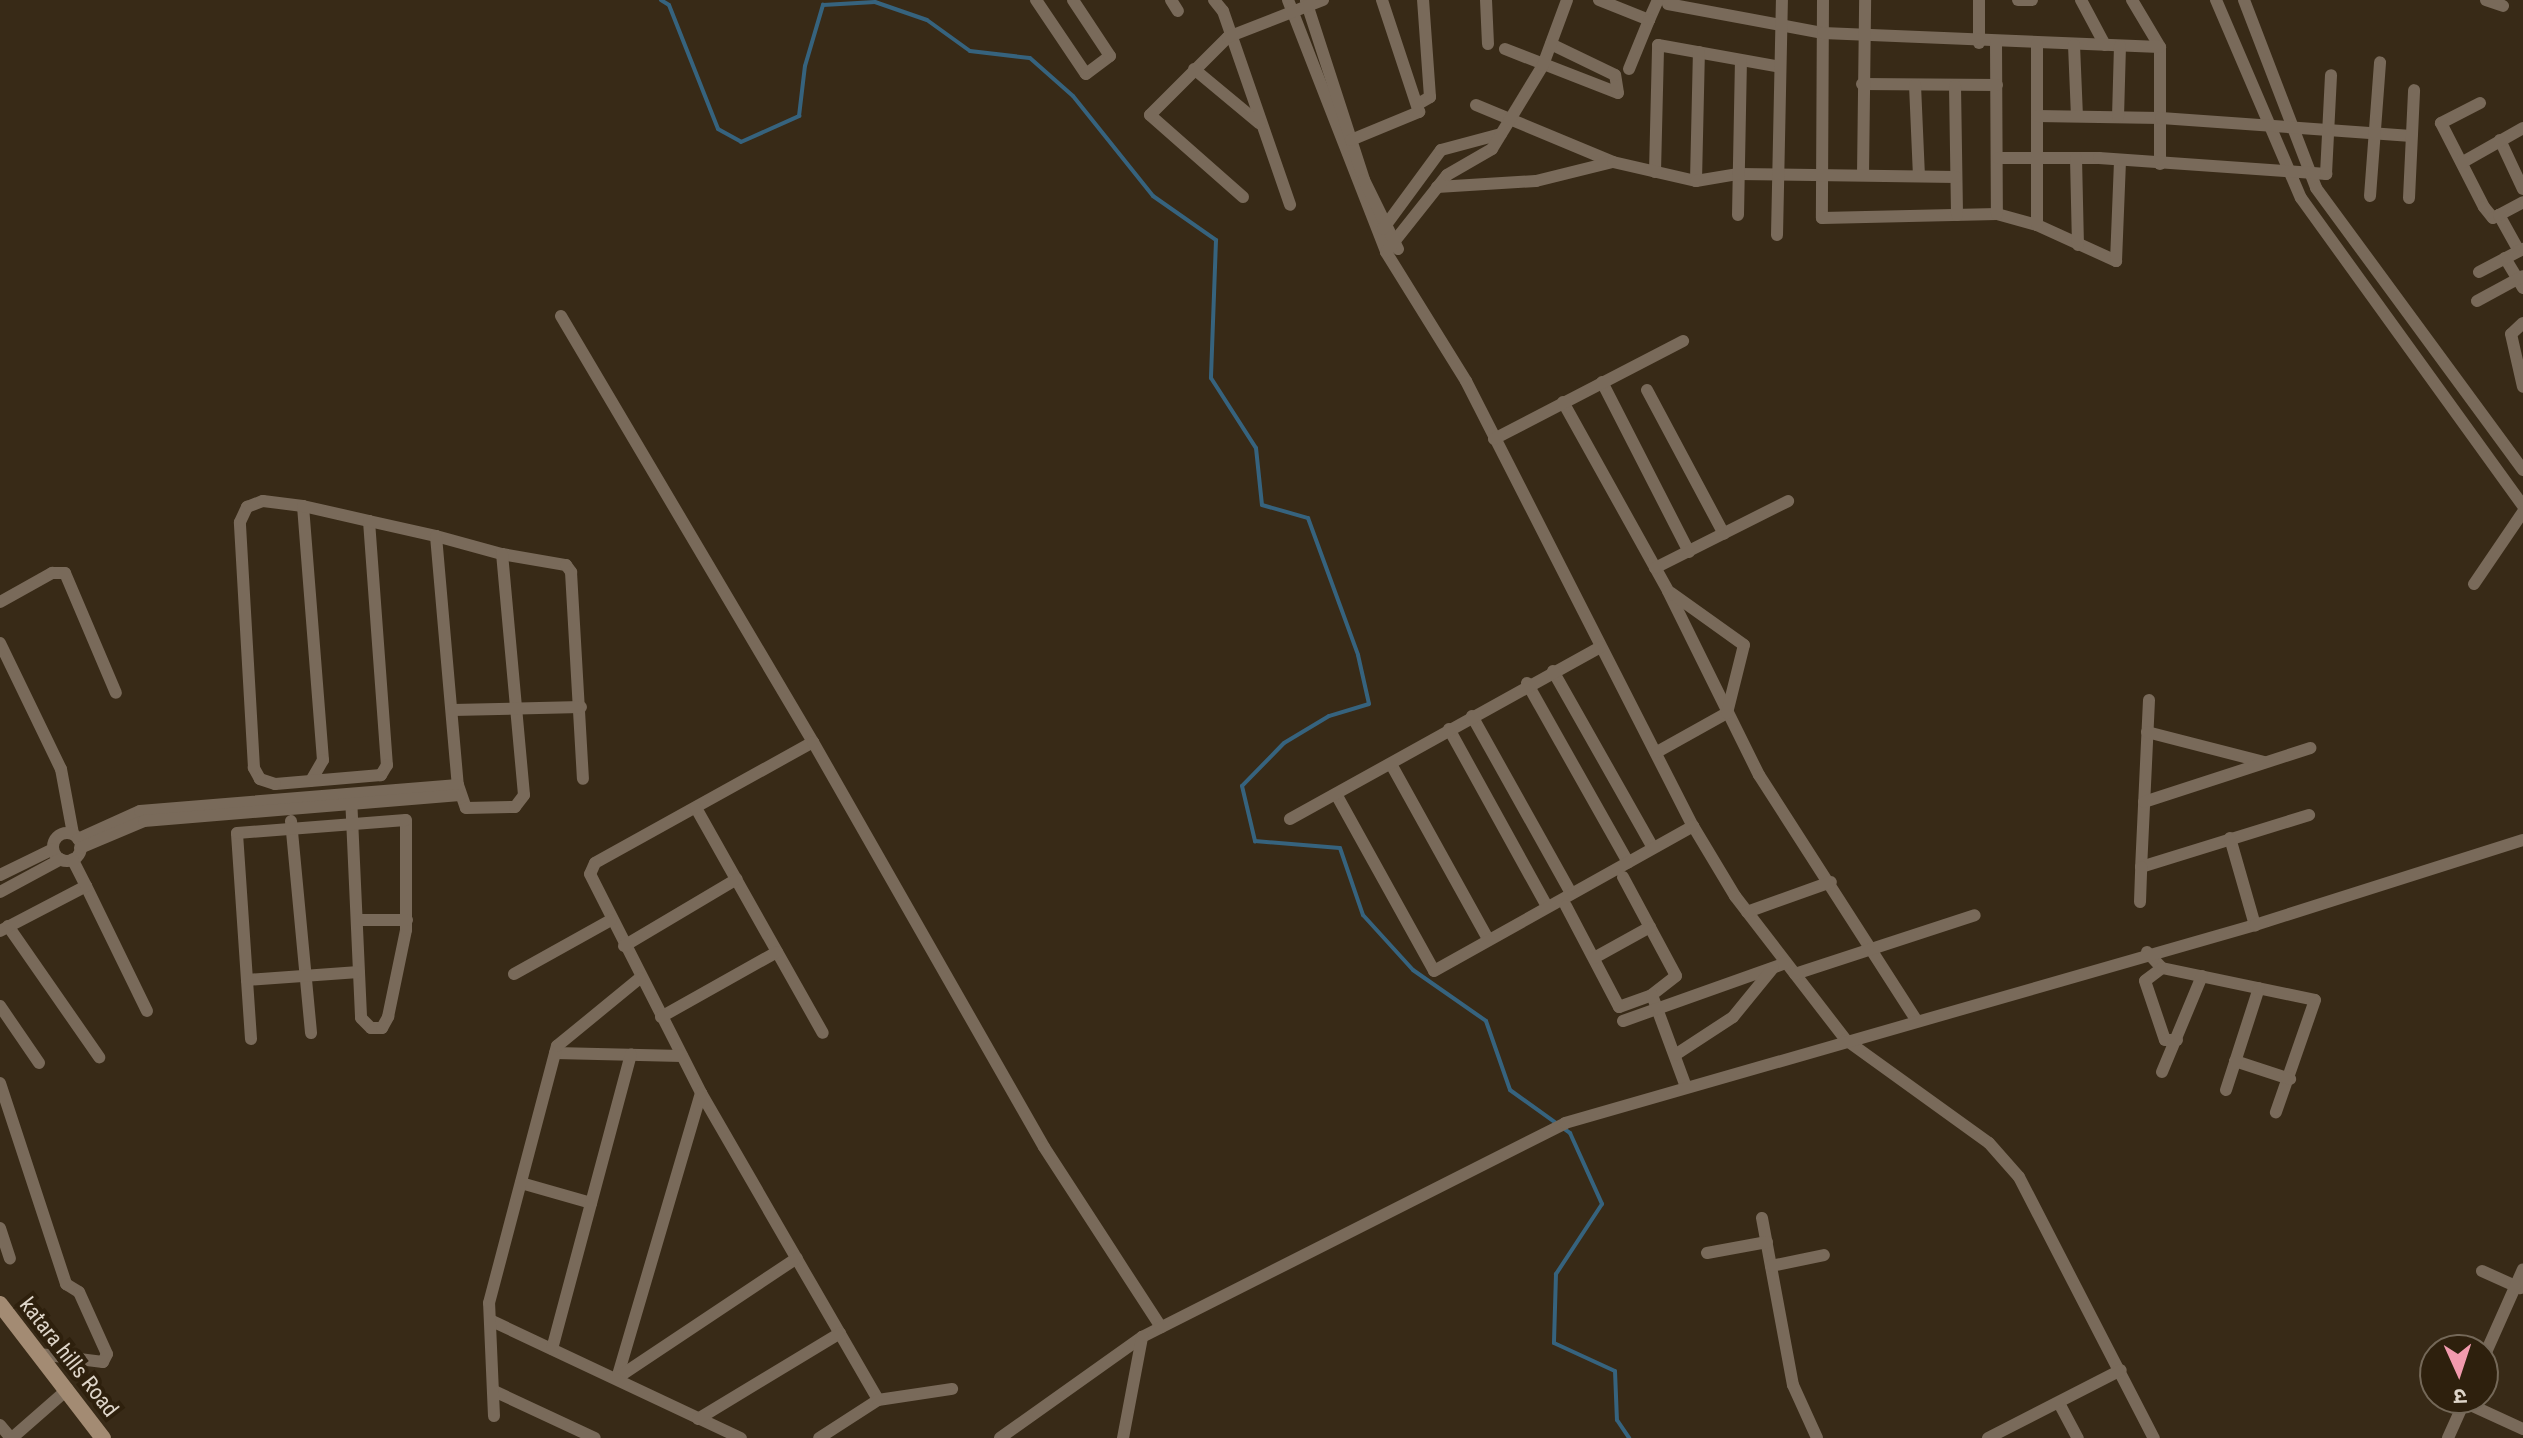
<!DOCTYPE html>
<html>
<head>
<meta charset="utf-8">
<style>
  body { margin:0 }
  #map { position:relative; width:2523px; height:1438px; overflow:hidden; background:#382a17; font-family:"Roboto Condensed","Noto Sans Devanagari",sans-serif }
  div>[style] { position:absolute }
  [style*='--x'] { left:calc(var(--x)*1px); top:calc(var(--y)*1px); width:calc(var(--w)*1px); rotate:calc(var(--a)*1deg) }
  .stream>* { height:4px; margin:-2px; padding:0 2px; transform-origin:2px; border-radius:2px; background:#36637e }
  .street>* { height:12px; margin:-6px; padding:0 6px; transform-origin:6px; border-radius:6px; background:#796a5a }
  .street>.ring { margin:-6px; padding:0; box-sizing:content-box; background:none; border:12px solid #796a5a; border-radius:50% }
  .secondary>* { height:16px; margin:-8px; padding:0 8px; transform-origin:8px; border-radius:8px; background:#a38b73 }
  span { translate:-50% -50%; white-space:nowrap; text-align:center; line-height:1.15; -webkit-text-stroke:8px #2e200d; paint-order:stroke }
  .street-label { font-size:22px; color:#ded5c9 }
  .north { position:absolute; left:2419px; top:1334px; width:80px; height:80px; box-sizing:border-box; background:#2e200d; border:2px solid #746858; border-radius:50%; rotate:177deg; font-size:22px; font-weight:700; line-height:32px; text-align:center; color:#ded5c9 }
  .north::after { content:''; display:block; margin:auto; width:28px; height:36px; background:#f29aae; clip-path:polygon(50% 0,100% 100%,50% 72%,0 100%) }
</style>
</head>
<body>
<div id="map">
  <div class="stream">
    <div style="--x:661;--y:0;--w:9;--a:32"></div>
    <div style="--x:669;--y:5;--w:133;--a:68.4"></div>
    <div style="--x:718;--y:129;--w:26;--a:29"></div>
    <div style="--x:741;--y:142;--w:64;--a:-24.1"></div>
    <div style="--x:799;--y:116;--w:50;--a:-83.2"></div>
    <div style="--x:805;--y:66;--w:64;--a:-73.6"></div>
    <div style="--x:823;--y:5;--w:52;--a:-3.3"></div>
    <div style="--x:875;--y:2;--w:55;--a:19.1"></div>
    <div style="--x:927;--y:20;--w:53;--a:35.8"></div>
    <div style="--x:970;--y:51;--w:60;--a:6.7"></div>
    <div style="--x:1030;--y:58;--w:57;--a:41.5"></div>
    <div style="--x:1073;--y:96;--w:128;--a:51.3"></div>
    <div style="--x:1153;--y:196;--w:77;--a:34.9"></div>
    <div style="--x:1216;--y:240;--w:138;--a:92.1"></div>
    <div style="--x:1211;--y:378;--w:83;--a:57.3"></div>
    <div style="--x:1256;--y:448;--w:57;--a:84"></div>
    <div style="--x:1262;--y:505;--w:48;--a:15.8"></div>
    <div style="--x:1308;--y:518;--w:146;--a:69.9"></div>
    <div style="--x:1358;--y:655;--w:50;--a:77.3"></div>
    <div style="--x:1369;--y:704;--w:42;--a:163.3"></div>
    <div style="--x:1329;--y:716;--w:52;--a:149"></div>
    <div style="--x:1284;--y:743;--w:60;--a:134.3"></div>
    <div style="--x:1242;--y:786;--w:57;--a:76.7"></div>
    <div style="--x:1255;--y:841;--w:85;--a:4.7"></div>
    <div style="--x:1340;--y:848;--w:71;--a:71.1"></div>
    <div style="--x:1363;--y:915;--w:74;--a:47.7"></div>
    <div style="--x:1413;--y:970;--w:89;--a:34.9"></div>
    <div style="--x:1486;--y:1021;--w:73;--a:70.8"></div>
    <div style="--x:1510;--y:1090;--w:74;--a:35.6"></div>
    <div style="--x:1570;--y:1133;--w:78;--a:65.7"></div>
    <div style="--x:1602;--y:1204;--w:84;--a:123.3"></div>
    <div style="--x:1556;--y:1274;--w:69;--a:91.7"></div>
    <div style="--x:1554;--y:1343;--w:67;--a:24.7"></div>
    <div style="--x:1615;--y:1371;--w:49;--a:87.7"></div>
    <div style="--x:1617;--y:1420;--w:22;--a:56"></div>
  </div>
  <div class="street">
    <div style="--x:1036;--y:0;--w:89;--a:56"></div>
    <div style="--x:1086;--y:74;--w:30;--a:-37"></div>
    <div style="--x:1110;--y:56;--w:67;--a:-123.5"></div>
    <div style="--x:1171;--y:0;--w:13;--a:58"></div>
    <div style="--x:1214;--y:0;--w:14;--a:51"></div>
    <div style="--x:1223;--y:11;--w:205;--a:70.9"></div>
    <div style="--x:1288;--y:0;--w:270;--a:68.7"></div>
    <div style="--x:1386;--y:252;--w:152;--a:58.2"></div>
    <div style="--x:1466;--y:381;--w:500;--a:63"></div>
    <div style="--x:1693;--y:826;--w:82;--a:59"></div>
    <div style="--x:1735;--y:896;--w:182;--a:52.4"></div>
    <div style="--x:1846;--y:1040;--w:176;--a:35.8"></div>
    <div style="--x:1989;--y:1143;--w:45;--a:48.6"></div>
    <div style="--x:2019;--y:1177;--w:294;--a:62.7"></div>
    <div style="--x:1486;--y:0;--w:44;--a:87.4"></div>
    <div style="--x:1599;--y:0;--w:54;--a:21.8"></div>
    <div style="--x:1649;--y:20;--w:22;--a:-66"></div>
    <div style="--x:1823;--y:0;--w:218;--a:90.3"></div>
    <div style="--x:1822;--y:218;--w:175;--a:-1.3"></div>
    <div style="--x:1997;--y:214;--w:41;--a:15.4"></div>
    <div style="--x:2037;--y:225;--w:87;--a:24.5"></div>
    <div style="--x:2116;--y:261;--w:99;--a:-87.7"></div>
    <div style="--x:1979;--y:0;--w:43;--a:90"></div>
    <div style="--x:2018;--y:0;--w:14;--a:0"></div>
    <div style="--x:2081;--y:0;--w:51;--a:61.9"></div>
    <div style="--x:2132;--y:0;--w:55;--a:59.2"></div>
    <div style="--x:2160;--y:47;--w:117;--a:90"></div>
    <div style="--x:2216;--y:0;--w:215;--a:66.8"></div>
    <div style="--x:2301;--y:198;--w:380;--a:54.2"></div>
    <div style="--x:2244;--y:0;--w:201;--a:69"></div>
    <div style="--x:2316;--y:188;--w:350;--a:53.7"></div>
    <div style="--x:2486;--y:0;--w:18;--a:19"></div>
    <div style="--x:1306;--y:1;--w:188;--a:72"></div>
    <div style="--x:1364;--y:180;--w:77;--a:63.8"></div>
    <div style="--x:1668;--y:4;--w:158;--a:10.6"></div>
    <div style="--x:1823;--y:33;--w:337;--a:2.4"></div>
    <div style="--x:1996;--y:43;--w:171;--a:89.7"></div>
    <div style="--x:2037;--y:44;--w:181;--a:90"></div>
    <div style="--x:2074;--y:45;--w:71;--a:87.6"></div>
    <div style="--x:1505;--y:49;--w:121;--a:21.3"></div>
    <div style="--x:1618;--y:93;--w:18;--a:-99"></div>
    <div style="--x:1615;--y:75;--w:71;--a:-154.2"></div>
    <div style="--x:1194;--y:69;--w:85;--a:39.7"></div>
    <div style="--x:1629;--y:69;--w:53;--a:-67.8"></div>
    <div style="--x:1862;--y:84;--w:135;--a:0.4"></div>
    <div style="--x:1915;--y:85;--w:91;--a:87.5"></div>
    <div style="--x:1955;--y:86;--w:129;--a:89.1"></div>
    <div style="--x:2480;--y:103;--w:44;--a:152.9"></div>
    <div style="--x:2441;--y:123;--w:94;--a:62.9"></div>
    <div style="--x:2484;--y:207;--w:14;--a:51"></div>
    <div style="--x:2493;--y:218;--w:7;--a:-27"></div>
    <div style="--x:2499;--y:215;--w:41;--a:60.9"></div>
    <div style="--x:1418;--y:104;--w:14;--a:-30"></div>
    <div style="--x:1430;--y:97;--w:97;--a:-94.1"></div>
    <div style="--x:1476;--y:105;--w:148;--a:22.6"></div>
    <div style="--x:2037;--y:116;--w:124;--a:0.9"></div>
    <div style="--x:2161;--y:118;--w:251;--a:4.1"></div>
    <div style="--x:2118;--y:117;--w:71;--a:-88.4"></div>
    <div style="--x:1351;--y:140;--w:74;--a:-22.4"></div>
    <div style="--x:1419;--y:112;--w:118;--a:-108.3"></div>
    <div style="--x:2500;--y:140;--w:54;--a:64.9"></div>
    <div style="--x:1998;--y:158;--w:101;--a:0"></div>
    <div style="--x:2099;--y:158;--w:228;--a:4"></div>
    <div style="--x:2326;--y:174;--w:99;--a:-87.1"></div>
    <div style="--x:2076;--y:158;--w:87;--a:88.7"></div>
    <div style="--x:2463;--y:162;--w:69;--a:-29.5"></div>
    <div style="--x:1655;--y:172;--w:127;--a:-88.6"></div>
    <div style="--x:1658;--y:45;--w:124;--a:10.2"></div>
    <div style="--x:1863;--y:175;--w:175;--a:-89.3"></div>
    <div style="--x:1696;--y:181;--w:129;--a:-88.7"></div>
    <div style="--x:1437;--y:187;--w:99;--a:-3.5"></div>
    <div style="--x:1536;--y:181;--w:79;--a:-13.9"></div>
    <div style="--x:1613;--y:162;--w:85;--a:12.9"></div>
    <div style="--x:1696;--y:181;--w:43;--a:-9.5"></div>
    <div style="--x:1738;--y:174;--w:218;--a:0.8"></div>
    <div style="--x:2370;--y:196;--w:134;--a:-85.7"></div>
    <div style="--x:1243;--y:197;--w:124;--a:-138.6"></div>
    <div style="--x:1150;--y:115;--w:110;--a:-45"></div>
    <div style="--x:1228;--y:37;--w:102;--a:-21.3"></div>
    <div style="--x:2409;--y:198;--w:108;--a:-87.3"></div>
    <div style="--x:1738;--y:215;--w:154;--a:-88.9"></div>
    <div style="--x:2499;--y:215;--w:27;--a:-28"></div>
    <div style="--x:1383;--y:229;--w:98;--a:-53.7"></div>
    <div style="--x:1441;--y:150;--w:62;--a:-14.9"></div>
    <div style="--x:1777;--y:235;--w:235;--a:-88.8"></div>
    <div style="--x:1386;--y:252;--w:98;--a:-51.6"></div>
    <div style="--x:1447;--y:175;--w:52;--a:-30"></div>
    <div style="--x:1492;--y:149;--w:98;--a:-58.7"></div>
    <div style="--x:1543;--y:65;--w:69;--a:-69.7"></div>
    <div style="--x:2505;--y:258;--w:35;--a:59"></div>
    <div style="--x:2479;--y:272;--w:50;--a:-27.6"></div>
    <div style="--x:2477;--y:301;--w:52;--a:-28.5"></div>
    <div style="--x:561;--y:316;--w:495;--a:59.4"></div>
    <div style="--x:813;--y:742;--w:249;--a:151"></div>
    <div style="--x:595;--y:863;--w:12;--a:114"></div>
    <div style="--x:590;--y:874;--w:246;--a:63.1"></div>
    <div style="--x:701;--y:1093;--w:354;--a:60"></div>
    <div style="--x:878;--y:1400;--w:70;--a:147.2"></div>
    <div style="--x:2523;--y:323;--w:16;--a:137"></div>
    <div style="--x:2511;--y:334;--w:54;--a:77.2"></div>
    <div style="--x:1602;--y:382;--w:191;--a:62.9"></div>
    <div style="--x:1647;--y:390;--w:163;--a:61.9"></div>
    <div style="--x:1563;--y:402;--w:216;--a:60.9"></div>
    <div style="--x:1668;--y:591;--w:205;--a:63.7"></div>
    <div style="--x:1759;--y:775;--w:291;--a:57.3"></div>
    <div style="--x:1494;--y:439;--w:213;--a:-27.4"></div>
    <div style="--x:303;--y:506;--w:255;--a:85.5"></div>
    <div style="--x:323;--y:760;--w:24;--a:120"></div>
    <div style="--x:369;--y:521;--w:245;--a:85.8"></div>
    <div style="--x:387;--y:765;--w:12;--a:121"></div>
    <div style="--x:381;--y:775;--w:106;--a:175.1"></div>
    <div style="--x:275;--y:784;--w:16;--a:-162"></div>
    <div style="--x:260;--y:779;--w:13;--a:-119"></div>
    <div style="--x:254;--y:768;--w:246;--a:-93.3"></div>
    <div style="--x:240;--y:522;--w:17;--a:-65"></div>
    <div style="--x:247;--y:507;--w:17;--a:-21"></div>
    <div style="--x:263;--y:501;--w:40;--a:7.1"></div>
    <div style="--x:303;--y:506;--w:68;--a:12.8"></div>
    <div style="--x:369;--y:521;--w:69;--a:12.6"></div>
    <div style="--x:436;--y:536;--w:68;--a:15.3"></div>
    <div style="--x:502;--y:554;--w:65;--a:9.8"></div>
    <div style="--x:566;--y:565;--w:9;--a:54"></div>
    <div style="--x:571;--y:572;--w:207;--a:86.7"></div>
    <div style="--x:436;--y:536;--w:250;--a:85"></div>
    <div style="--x:458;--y:785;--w:24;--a:71"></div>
    <div style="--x:466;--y:808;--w:49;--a:-1.2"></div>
    <div style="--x:515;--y:807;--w:15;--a:-53"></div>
    <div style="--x:524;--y:795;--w:242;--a:-95.2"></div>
    <div style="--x:1655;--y:568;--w:149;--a:-26.7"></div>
    <div style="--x:2474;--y:584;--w:87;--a:-55.8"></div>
    <div style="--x:0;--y:602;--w:60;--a:-29.1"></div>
    <div style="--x:52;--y:573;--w:13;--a:0"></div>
    <div style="--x:65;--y:573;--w:130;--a:67"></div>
    <div style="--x:0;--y:643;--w:140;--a:64.2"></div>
    <div style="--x:61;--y:769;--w:66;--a:79.5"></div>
    <div style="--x:1553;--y:671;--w:203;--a:60.5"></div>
    <div style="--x:1527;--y:683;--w:206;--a:60.6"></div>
    <div style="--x:2149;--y:700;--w:167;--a:92.7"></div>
    <div style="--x:2141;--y:867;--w:176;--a:-17.2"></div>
    <div style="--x:453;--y:710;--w:128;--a:-1.3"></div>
    <div style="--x:1472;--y:716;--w:201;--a:60.8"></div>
    <div style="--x:1449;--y:729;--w:201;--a:61.1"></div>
    <div style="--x:2147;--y:732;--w:121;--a:14.4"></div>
    <div style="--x:813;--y:742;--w:466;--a:60.3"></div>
    <div style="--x:1044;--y:1147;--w:215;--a:57"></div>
    <div style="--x:1657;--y:752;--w:80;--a:-29.1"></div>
    <div style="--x:1727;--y:713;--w:70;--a:-76"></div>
    <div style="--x:1744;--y:645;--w:90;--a:-144.5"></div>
    <div style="--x:1391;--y:764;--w:198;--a:61"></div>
    <div style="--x:1336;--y:794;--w:202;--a:61"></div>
    <div style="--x:1434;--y:971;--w:297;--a:-29.2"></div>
    <div style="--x:351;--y:796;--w:222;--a:87.4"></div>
    <div style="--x:361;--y:1018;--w:14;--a:45"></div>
    <div style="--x:371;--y:1028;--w:11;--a:0"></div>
    <div style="--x:382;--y:1028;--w:13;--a:-61"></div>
    <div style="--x:388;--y:1017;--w:89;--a:-78.3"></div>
    <div style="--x:406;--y:930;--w:110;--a:-90"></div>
    <div style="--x:2144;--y:802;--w:175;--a:-18"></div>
    <div style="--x:696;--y:808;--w:258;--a:60.6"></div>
    <div style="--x:1290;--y:819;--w:355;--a:-29"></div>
    <div style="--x:291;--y:821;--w:213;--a:84.6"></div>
    <div class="ring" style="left:53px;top:833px;width:16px;height:16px"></div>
    <div style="--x:2230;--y:838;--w:91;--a:74"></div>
    <div style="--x:78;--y:839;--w:68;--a:-24.3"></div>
    <div style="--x:140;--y:811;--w:319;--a:-4.7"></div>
    <div style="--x:80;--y:848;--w:69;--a:-22.9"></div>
    <div style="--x:144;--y:821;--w:317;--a:-4.7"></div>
    <div style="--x:0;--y:875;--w:59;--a:-26.1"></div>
    <div style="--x:1623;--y:877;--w:112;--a:61.8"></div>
    <div style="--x:1676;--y:976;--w:31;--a:142"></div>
    <div style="--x:86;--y:886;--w:139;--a:64"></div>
    <div style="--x:0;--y:892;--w:69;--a:-28.4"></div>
    <div style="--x:2140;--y:902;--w:35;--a:-88"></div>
    <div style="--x:1566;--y:906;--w:114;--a:62.3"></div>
    <div style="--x:1619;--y:1007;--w:35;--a:-20"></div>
    <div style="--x:1652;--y:995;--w:98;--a:69.7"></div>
    <div style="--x:1747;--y:912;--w:89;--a:-19.7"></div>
    <div style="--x:357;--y:920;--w:50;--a:0"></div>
    <div style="--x:8;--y:926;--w:160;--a:55.2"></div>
    <div style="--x:0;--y:931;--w:97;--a:-27.6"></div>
    <div style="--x:86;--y:886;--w:30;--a:-117"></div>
    <div style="--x:624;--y:946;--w:131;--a:-30.7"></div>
    <div style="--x:2147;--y:952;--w:22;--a:47"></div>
    <div style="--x:2162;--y:968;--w:156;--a:11.8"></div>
    <div style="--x:2315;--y:1000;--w:119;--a:109.2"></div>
    <div style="--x:1594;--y:958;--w:64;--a:-29"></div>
    <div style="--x:2162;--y:968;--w:21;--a:143"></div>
    <div style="--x:2145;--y:981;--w:62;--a:71.3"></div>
    <div style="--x:2165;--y:1040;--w:12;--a:0"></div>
    <div style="--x:514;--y:974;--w:111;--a:-29.1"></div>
    <div style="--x:1795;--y:974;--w:189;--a:-18.1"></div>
    <div style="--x:247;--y:980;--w:112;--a:-4.1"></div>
    <div style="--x:0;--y:1006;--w:69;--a:55.6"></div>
    <div style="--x:661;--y:1017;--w:133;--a:-29.3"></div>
    <div style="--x:1623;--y:1021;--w:173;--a:-19.6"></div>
    <div style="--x:251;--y:1039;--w:206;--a:-93.9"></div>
    <div style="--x:237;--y:833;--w:169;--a:-4.4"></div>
    <div style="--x:555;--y:1053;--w:127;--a:1.4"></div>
    <div style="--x:1675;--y:1055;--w:69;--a:-33.2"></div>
    <div style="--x:1733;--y:1017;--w:63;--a:-50.8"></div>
    <div style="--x:2235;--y:1061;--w:58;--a:18.1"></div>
    <div style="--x:2162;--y:1072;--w:104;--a:-67.4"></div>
    <div style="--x:0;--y:1083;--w:212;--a:71.8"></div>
    <div style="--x:66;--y:1284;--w:15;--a:32"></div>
    <div style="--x:79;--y:1292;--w:68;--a:65.7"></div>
    <div style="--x:107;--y:1354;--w:9;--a:117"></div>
    <div style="--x:103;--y:1362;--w:64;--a:-172.8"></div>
    <div style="--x:2226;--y:1090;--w:107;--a:-72.1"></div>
    <div style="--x:701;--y:1093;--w:297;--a:106.4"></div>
    <div style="--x:617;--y:1378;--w:216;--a:-33.7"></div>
    <div style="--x:521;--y:1183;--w:73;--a:15.9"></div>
    <div style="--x:1762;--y:1218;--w:170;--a:79.5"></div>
    <div style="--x:1793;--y:1385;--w:58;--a:65.6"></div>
    <div style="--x:0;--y:1228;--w:32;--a:72"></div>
    <div style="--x:1707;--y:1253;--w:61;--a:-10.4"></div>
    <div style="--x:1771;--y:1266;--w:54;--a:-11.7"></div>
    <div style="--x:2482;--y:1271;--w:42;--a:24.1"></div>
    <div style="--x:492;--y:1321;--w:275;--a:25.2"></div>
    <div style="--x:552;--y:1349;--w:305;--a:-75"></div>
    <div style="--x:2483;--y:1359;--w:98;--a:-66"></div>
    <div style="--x:494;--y:1391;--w:111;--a:25"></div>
    <div style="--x:878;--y:1400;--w:75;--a:-8.5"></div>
    <div style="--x:2464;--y:1402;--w:65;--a:24.6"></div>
    <div style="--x:2059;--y:1403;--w:40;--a:62"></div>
    <div style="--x:494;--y:1416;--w:113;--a:-92.5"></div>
    <div style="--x:489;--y:1303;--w:266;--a:-75.2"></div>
    <div style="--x:557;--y:1046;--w:107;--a:-39.3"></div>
    <div style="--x:698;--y:1419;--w:166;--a:-31.2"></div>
    <div style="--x:0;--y:1425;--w:17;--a:50"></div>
    <div style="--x:12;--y:1438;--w:74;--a:-41.2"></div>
    <div style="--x:1000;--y:1438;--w:174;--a:-35.4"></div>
    <div style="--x:1142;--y:1337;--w:474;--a:-26.8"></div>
    <div style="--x:1565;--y:1123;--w:718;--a:-16.01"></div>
    <div style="--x:2255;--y:925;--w:281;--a:-17.6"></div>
    <div style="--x:1123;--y:1438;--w:103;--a:-79.3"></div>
    <div style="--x:1988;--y:1438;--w:149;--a:-27.1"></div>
    <div style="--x:2448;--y:1438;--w:44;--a:-65.8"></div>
  </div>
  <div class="secondary">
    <div style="--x:0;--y:1304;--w:169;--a:52.5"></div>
  </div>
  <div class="street-label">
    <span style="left:69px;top:1357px;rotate:52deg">katara hills Road</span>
  </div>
  <div class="north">उ</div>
</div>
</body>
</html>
